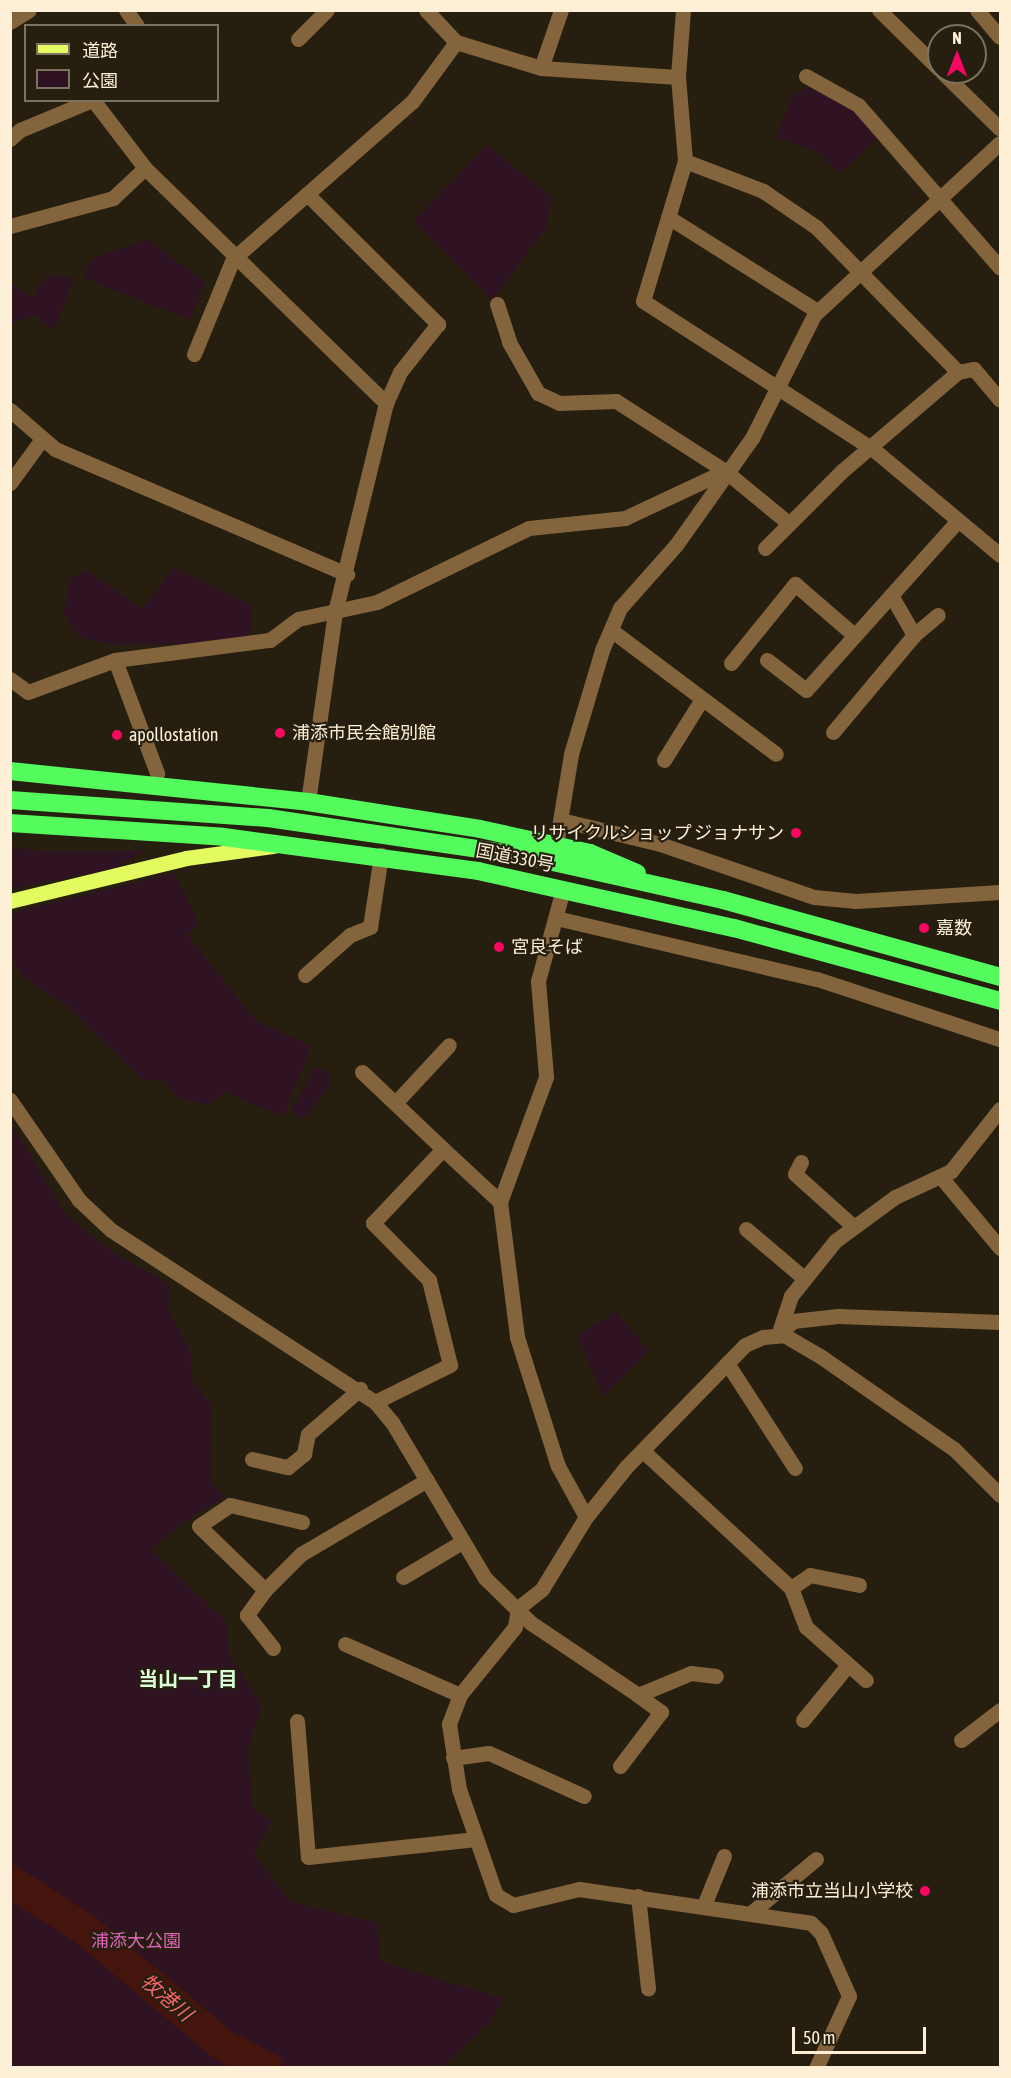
<!DOCTYPE html>
<html>
<head>
<meta charset="utf-8">
<style>
  body { margin:0 }
  #map { position:relative; width:1011px; height:2078px; overflow:hidden; background:#261f10; font-family:"Asap Condensed","Noto Sans JP",sans-serif }
  div>[style] { position:absolute }
  [style*='--x'] { left:calc(var(--x)*1px); top:calc(var(--y)*1px); width:calc(var(--w)*1px); rotate:calc(var(--a)*1deg) }
  .green>* { inset:0; background:#301322 }
  .river>* { height:32px; margin:-16px; padding:0 16px; transform-origin:16px; border-radius:16px; background:#43150c }
  .minor>* { height:15px; margin:-7.5px; padding:0 7.5px; transform-origin:7.5px; border-radius:7.5px; background:#84643c }
  .major>* { height:15px; margin:-7.5px; padding:0 7.5px; transform-origin:7.5px; border-radius:7.5px; background:#e4fb60 }
  .highway>* { height:18px; margin:-9px; padding:0 9px; transform-origin:9px; border-radius:9px; background:#54fb5c }
  .dots>* { width:16px; height:16px; translate:-50% -50%; box-sizing:border-box; border:3px solid #261f10; border-radius:50% }
  span { translate:-50% -50%; white-space:nowrap; text-align:center; line-height:1.15; -webkit-text-stroke:4.5px #261f10; paint-order:stroke }
  .poi-label { font-size:18px; color:#fef0d6 }
  .left { translate:0 -50%; text-align:left }
  .right { translate:-100% -50%; text-align:right }
  .street-label { font-size:18px; color:#fef0d6 }
  .park-label { font-size:18px; color:#dd63bc }
  .neighbourhood-label { font-size:20px; color:#dcfed8; font-weight:700 }
  .water-label { font-size:20px; color:#fb6769; font-style:italic }
  .frame { position:absolute; inset:0; border:12px solid #fef0d6; pointer-events:none }
  .legend { position:absolute; left:24px; top:24px; width:195px; height:78px; box-sizing:border-box; background:#261f10; border:2px solid #7c735f; margin:0; padding:8px 10px; list-style:none; font-size:18px; color:#fef0d6 }
  .legend li { display:flex; align-items:center; gap:12px; height:30px }
  .legend b { width:30px; border:2px solid #7c735f }
  .north { position:absolute; left:927px; top:24px; width:60px; height:60px; box-sizing:border-box; background:#261f10; border:2px solid #7c735f; border-radius:50%; rotate:0deg; font-size:16px; font-weight:700; line-height:24px; text-align:center; color:#fef0d6 }
  .north::after { content:''; display:block; margin:auto; width:21px; height:27px; background:#f90762; clip-path:polygon(50% 0,100% 100%,50% 72%,0 100%) }
  .scale { position:absolute; left:792px; top:2027px; width:134px; height:27px; box-sizing:border-box; border:3px solid #fef0d6; border-top:0; padding-left:8px; font-size:18px; line-height:21px; white-space:nowrap; color:#fef0d6; -webkit-text-stroke:4px #261f10; paint-order:stroke }
</style>
</head>
<body>
<div id="map">
  <div class="green">
    <div style="clip-path:polygon(808px 87px,854px 109px,878px 138px,841px 173px,817px 152px,776px 137px,793px 96px)"></div>
    <div style="clip-path:polygon(487px 145px,552px 198px,546px 228px,492px 300px,414px 221px)"></div>
    <div style="clip-path:polygon(147px 239px,205px 282px,190px 320px,84px 278px,91px 259px)"></div>
    <div style="clip-path:polygon(47px 275px,75px 278px,53px 330px,35px 315px,11px 324px,11px 283px,32px 297px)"></div>
    <div style="clip-path:polygon(174px 568px,251px 605px,250px 636px,230px 643px,114px 645px,79px 637px,64px 614px,69px 579px,86px 570px,142px 609px)"></div>
    <div style="clip-path:polygon(10px 847px,39px 851px,145px 851px,112px 869px,11px 889px)"></div>
    <div style="clip-path:polygon(174px 873px,199px 923px,187px 935px,256px 1021px,311px 1046px,284px 1116px,224px 1092px,209px 1105px,178px 1098px,162px 1079px,144px 1081px,67px 1006px,26px 979px,11px 959px,11px 913px)"></div>
    <div style="clip-path:polygon(316px 1067px,330px 1074px,330px 1085px,303px 1119px,291px 1111px)"></div>
    <div style="clip-path:polygon(10px 1122px,65px 1213px,109px 1250px,170px 1285px,168px 1311px,190px 1348px,192px 1379px,211px 1405px,210px 1481px,225px 1497px,183px 1522px,151px 1550px,227px 1623px,229px 1653px,262px 1706px,248px 1748px,252px 1806px,272px 1822px,253px 1854px,291px 1902px,377px 1923px,380px 1961px,504px 1999px,487px 2025px,442px 2067px,11px 2067px)"></div>
    <div style="clip-path:polygon(616px 1312px,649px 1351px,604px 1396px,577px 1336px)"></div>
  </div>
  <div class="river">
    <div style="--x:10;--y:1881;--w:90;--a:32.8"></div>
    <div style="--x:86;--y:1930;--w:179;--a:40"></div>
    <div style="--x:223;--y:2045;--w:50;--a:27.6"></div>
  </div>
  <div class="minor">
    <div style="--x:126;--y:10;--w:19;--a:55"></div>
    <div style="--x:426;--y:10;--w:44;--a:46.8"></div>
    <div style="--x:456;--y:42;--w:89;--a:17"></div>
    <div style="--x:541;--y:68;--w:137;--a:3.8"></div>
    <div style="--x:683;--y:10;--w:67;--a:94.3"></div>
    <div style="--x:678;--y:77;--w:84;--a:85.2"></div>
    <div style="--x:685;--y:161;--w:146;--a:106.7"></div>
    <div style="--x:643;--y:301;--w:275;--a:32.8"></div>
    <div style="--x:874;--y:450;--w:164;--a:39.8"></div>
    <div style="--x:879;--y:10;--w:84;--a:44.5"></div>
    <div style="--x:977;--y:10;--w:35;--a:50"></div>
    <div style="--x:10;--y:22;--w:22;--a:-32"></div>
    <div style="--x:298;--y:39;--w:41;--a:-45"></div>
    <div style="--x:541;--y:68;--w:61;--a:-71"></div>
    <div style="--x:942;--y:72;--w:81;--a:44.5"></div>
    <div style="--x:806;--y:76;--w:60;--a:29.1"></div>
    <div style="--x:858;--y:105;--w:216;--a:48.9"></div>
    <div style="--x:93;--y:100;--w:86;--a:52.6"></div>
    <div style="--x:10;--y:139;--w:13;--a:-42"></div>
    <div style="--x:20;--y:130;--w:78;--a:-22.6"></div>
    <div style="--x:685;--y:161;--w:84;--a:21"></div>
    <div style="--x:763;--y:191;--w:64;--a:34.2"></div>
    <div style="--x:816;--y:227;--w:203;--a:45.6"></div>
    <div style="--x:958;--y:372;--w:16;--a:-11"></div>
    <div style="--x:974;--y:369;--w:40;--a:50"></div>
    <div style="--x:307;--y:194;--w:185;--a:44.8"></div>
    <div style="--x:438;--y:324;--w:61;--a:128.4"></div>
    <div style="--x:400;--y:372;--w:34;--a:114"></div>
    <div style="--x:668;--y:217;--w:176;--a:32.2"></div>
    <div style="--x:10;--y:226;--w:107;--a:-15.2"></div>
    <div style="--x:113;--y:198;--w:44;--a:-43.2"></div>
    <div style="--x:145;--y:168;--w:337;--a:44.3"></div>
    <div style="--x:386;--y:403;--w:215;--a:103.7"></div>
    <div style="--x:335;--y:612;--w:192;--a:98.1"></div>
    <div style="--x:497;--y:304;--w:40;--a:72"></div>
    <div style="--x:509;--y:342;--w:59;--a:60.4"></div>
    <div style="--x:538;--y:393;--w:23;--a:25"></div>
    <div style="--x:559;--y:403;--w:57;--a:-2"></div>
    <div style="--x:616;--y:401;--w:130;--a:32.7"></div>
    <div style="--x:725;--y:471;--w:80;--a:39.4"></div>
    <div style="--x:194;--y:354;--w:103;--a:-67.7"></div>
    <div style="--x:233;--y:259;--w:238;--a:-41.3"></div>
    <div style="--x:412;--y:102;--w:74;--a:-53.7"></div>
    <div style="--x:10;--y:410;--w:60;--a:40.9"></div>
    <div style="--x:55;--y:449;--w:318;--a:23.2"></div>
    <div style="--x:10;--y:483;--w:54;--a:-54"></div>
    <div style="--x:765;--y:548;--w:109;--a:-45"></div>
    <div style="--x:842;--y:471;--w:153;--a:-40.5"></div>
    <div style="--x:611;--y:630;--w:206;--a:36.9"></div>
    <div style="--x:914;--y:635;--w:31;--a:-40"></div>
    <div style="--x:115;--y:660;--w:121;--a:69.6"></div>
    <div style="--x:767;--y:660;--w:49;--a:37.6"></div>
    <div style="--x:806;--y:690;--w:226;--a:-48.1"></div>
    <div style="--x:731;--y:663;--w:102;--a:-51"></div>
    <div style="--x:795;--y:584;--w:78;--a:40.8"></div>
    <div style="--x:10;--y:679;--w:22;--a:36"></div>
    <div style="--x:28;--y:692;--w:93;--a:-20.2"></div>
    <div style="--x:115;--y:660;--w:156;--a:-7.4"></div>
    <div style="--x:270;--y:640;--w:35;--a:-37"></div>
    <div style="--x:298;--y:619;--w:81;--a:-12.1"></div>
    <div style="--x:377;--y:602;--w:169;--a:-26"></div>
    <div style="--x:529;--y:528;--w:97;--a:-5.9"></div>
    <div style="--x:625;--y:518;--w:110;--a:-25.2"></div>
    <div style="--x:833;--y:732;--w:126;--a:-50.1"></div>
    <div style="--x:914;--y:635;--w:46;--a:-119.9"></div>
    <div style="--x:664;--y:760;--w:72;--a:-58.1"></div>
    <div style="--x:561;--y:820;--w:102;--a:13.6"></div>
    <div style="--x:660;--y:844;--w:163;--a:19"></div>
    <div style="--x:814;--y:897;--w:42;--a:5.4"></div>
    <div style="--x:856;--y:901;--w:144;--a:-3.6"></div>
    <div style="--x:556;--y:845;--w:92;--a:-80.6"></div>
    <div style="--x:571;--y:754;--w:109;--a:-73.4"></div>
    <div style="--x:602;--y:650;--w:46;--a:-66.8"></div>
    <div style="--x:620;--y:608;--w:84;--a:-48.4"></div>
    <div style="--x:676;--y:545;--w:131;--a:-54.6"></div>
    <div style="--x:752;--y:438;--w:138;--a:-63.2"></div>
    <div style="--x:814;--y:315;--w:253;--a:-42.8"></div>
    <div style="--x:563;--y:889;--w:95;--a:105.2"></div>
    <div style="--x:538;--y:981;--w:96;--a:85.2"></div>
    <div style="--x:546;--y:1077;--w:133;--a:110.2"></div>
    <div style="--x:500;--y:1202;--w:136;--a:82.8"></div>
    <div style="--x:517;--y:1337;--w:135;--a:72.4"></div>
    <div style="--x:558;--y:1466;--w:58;--a:61.2"></div>
    <div style="--x:556;--y:918;--w:268;--a:13.2"></div>
    <div style="--x:817;--y:979;--w:193;--a:18.2"></div>
    <div style="--x:305;--y:975;--w:60;--a:-41.6"></div>
    <div style="--x:350;--y:935;--w:22;--a:-22"></div>
    <div style="--x:370;--y:927;--w:73;--a:-81.3"></div>
    <div style="--x:362;--y:1072;--w:112;--a:43.5"></div>
    <div style="--x:10;--y:1100;--w:121;--a:55.4"></div>
    <div style="--x:79;--y:1200;--w:44;--a:43.2"></div>
    <div style="--x:111;--y:1230;--w:315;--a:33.1"></div>
    <div style="--x:375;--y:1402;--w:26;--a:50"></div>
    <div style="--x:392;--y:1422;--w:182;--a:59.2"></div>
    <div style="--x:485;--y:1578;--w:64;--a:44.4"></div>
    <div style="--x:531;--y:1623;--w:129;--a:33.9"></div>
    <div style="--x:638;--y:1695;--w:57;--a:-22.5"></div>
    <div style="--x:691;--y:1673;--w:25;--a:7"></div>
    <div style="--x:397;--y:1101;--w:76;--a:-47.1"></div>
    <div style="--x:801;--y:1162;--w:13;--a:117"></div>
    <div style="--x:795;--y:1174;--w:79;--a:41.9"></div>
    <div style="--x:940;--y:1176;--w:94;--a:50.2"></div>
    <div style="--x:746;--y:1229;--w:77;--a:40.3"></div>
    <div style="--x:778;--y:1335;--w:41;--a:-71.6"></div>
    <div style="--x:791;--y:1296;--w:70;--a:-51.3"></div>
    <div style="--x:835;--y:1241;--w:74;--a:-36.3"></div>
    <div style="--x:895;--y:1197;--w:62;--a:-24.9"></div>
    <div style="--x:951;--y:1171;--w:79;--a:-51.7"></div>
    <div style="--x:778;--y:1335;--w:21;--a:-43"></div>
    <div style="--x:793;--y:1321;--w:45;--a:-6.3"></div>
    <div style="--x:838;--y:1316;--w:162;--a:2.1"></div>
    <div style="--x:727;--y:1363;--w:125;--a:57.1"></div>
    <div style="--x:375;--y:1402;--w:84;--a:-26.3"></div>
    <div style="--x:450;--y:1365;--w:88;--a:-103.9"></div>
    <div style="--x:429;--y:1280;--w:80;--a:-134.5"></div>
    <div style="--x:373;--y:1223;--w:102;--a:-46.6"></div>
    <div style="--x:443;--y:1149;--w:78;--a:42.9"></div>
    <div style="--x:643;--y:1451;--w:202;--a:42.8"></div>
    <div style="--x:791;--y:1588;--w:23;--a:-34"></div>
    <div style="--x:810;--y:1575;--w:50;--a:11.5"></div>
    <div style="--x:252;--y:1459;--w:37;--a:13"></div>
    <div style="--x:288;--y:1467;--w:21;--a:-39"></div>
    <div style="--x:304;--y:1454;--w:20;--a:-79"></div>
    <div style="--x:308;--y:1434;--w:69;--a:-40.9"></div>
    <div style="--x:302;--y:1522;--w:74;--a:-166.7"></div>
    <div style="--x:230;--y:1505;--w:37;--a:146"></div>
    <div style="--x:199;--y:1526;--w:92;--a:44.1"></div>
    <div style="--x:265;--y:1590;--w:51;--a:-45"></div>
    <div style="--x:301;--y:1554;--w:146;--a:-30.4"></div>
    <div style="--x:403;--y:1577;--w:69;--a:-30.7"></div>
    <div style="--x:791;--y:1588;--w:42;--a:69"></div>
    <div style="--x:806;--y:1627;--w:80;--a:41.5"></div>
    <div style="--x:265;--y:1590;--w:31;--a:126"></div>
    <div style="--x:247;--y:1615;--w:42;--a:51.8"></div>
    <div style="--x:518;--y:1608;--w:19;--a:99"></div>
    <div style="--x:515;--y:1627;--w:87;--a:129"></div>
    <div style="--x:460;--y:1695;--w:31;--a:111"></div>
    <div style="--x:449;--y:1724;--w:66;--a:81.3"></div>
    <div style="--x:459;--y:1789;--w:112;--a:70.8"></div>
    <div style="--x:496;--y:1895;--w:20;--a:30"></div>
    <div style="--x:513;--y:1905;--w:68;--a:-13.6"></div>
    <div style="--x:579;--y:1889;--w:234;--a:8.3"></div>
    <div style="--x:811;--y:1923;--w:14;--a:45"></div>
    <div style="--x:821;--y:1933;--w:69;--a:66"></div>
    <div style="--x:849;--y:1996;--w:79;--a:114.6"></div>
    <div style="--x:518;--y:1608;--w:31;--a:-38"></div>
    <div style="--x:542;--y:1589;--w:84;--a:-58.6"></div>
    <div style="--x:586;--y:1517;--w:64;--a:-51.3"></div>
    <div style="--x:626;--y:1467;--w:170;--a:-45.7"></div>
    <div style="--x:745;--y:1345;--w:20;--a:-24"></div>
    <div style="--x:763;--y:1337;--w:21;--a:-5"></div>
    <div style="--x:784;--y:1335;--w:42;--a:30.3"></div>
    <div style="--x:820;--y:1356;--w:163;--a:34.8"></div>
    <div style="--x:954;--y:1449;--w:65;--a:45"></div>
    <div style="--x:345;--y:1644;--w:126;--a:23.9"></div>
    <div style="--x:803;--y:1720;--w:71;--a:-50.7"></div>
    <div style="--x:297;--y:1721;--w:136;--a:85.4"></div>
    <div style="--x:308;--y:1857;--w:169;--a:-6.1"></div>
    <div style="--x:961;--y:1740;--w:49;--a:-37.6"></div>
    <div style="--x:453;--y:1758;--w:36;--a:-8"></div>
    <div style="--x:489;--y:1753;--w:104;--a:24.4"></div>
    <div style="--x:620;--y:1766;--w:68;--a:-52.8"></div>
    <div style="--x:661;--y:1712;--w:29;--a:-144"></div>
    <div style="--x:638;--y:1896;--w:93;--a:83.8"></div>
    <div style="--x:704;--y:1905;--w:53;--a:-67.8"></div>
    <div style="--x:752;--y:1912;--w:83;--a:-39.6"></div>
  </div>
  <div class="major">
    <div style="--x:10;--y:901;--w:181;--a:-13.7"></div>
    <div style="--x:186;--y:858;--w:89;--a:-7.8"></div>
  </div>
  <div class="highway">
    <div style="--x:10;--y:771;--w:300;--a:5.9"></div>
    <div style="--x:308;--y:802;--w:174;--a:8.9"></div>
    <div style="--x:480;--y:829;--w:113;--a:12.3"></div>
    <div style="--x:590;--y:853;--w:51;--a:23.1"></div>
    <div style="--x:10;--y:800;--w:259;--a:4"></div>
    <div style="--x:268;--y:818;--w:261;--a:8.4"></div>
    <div style="--x:526;--y:856;--w:202;--a:12.6"></div>
    <div style="--x:723;--y:900;--w:288;--a:15.5"></div>
    <div style="--x:10;--y:823;--w:214;--a:3.7"></div>
    <div style="--x:224;--y:837;--w:256;--a:7.6"></div>
    <div style="--x:478;--y:871;--w:262;--a:12.6"></div>
    <div style="--x:734;--y:928;--w:276;--a:15.3"></div>
  </div>
  <div class="dots">
    <div style="left:280px;top:733px;background:#f90762"></div>
    <div style="left:117px;top:735px;background:#f90762"></div>
    <div style="left:796px;top:833px;background:#f90762"></div>
    <div style="left:924px;top:928px;background:#f90762"></div>
    <div style="left:499px;top:947px;background:#f90762"></div>
    <div style="left:925px;top:1891px;background:#f90762"></div>
  </div>
  <div class="poi-label">
    <span class="left" style="left:292px;top:733px">浦添市民会館別館</span>
    <span class="left" style="left:129px;top:735px">apollostation</span>
    <span class="right" style="left:784px;top:833px">リサイクルショップ ジョナサン</span>
    <span class="left" style="left:936px;top:928px">嘉数</span>
    <span class="left" style="left:511px;top:947px">宮良そば</span>
    <span class="right" style="left:913px;top:1891px">浦添市立当山小学校</span>
  </div>
  <div class="street-label">
    <span style="left:515px;top:858px;rotate:11deg">国道330号</span>
  </div>
  <div class="park-label">
    <span style="left:136px;top:1941px">浦添大公園</span>
  </div>
  <div class="neighbourhood-label">
    <span style="left:188px;top:1678px">当山一丁目</span>
  </div>
  <div class="water-label">
    <span style="left:167px;top:1997px;rotate:40deg">牧港川</span>
  </div>
  <div class="frame"></div>
  <ul class="legend">
  <li><b style="height:8px;background:#e4fb60"></b>道路</li>
  <li><b style="height:16px;background:#301322"></b>公園</li>
  </ul>
  <div class="north">N</div>
  <div class="scale">50 m</div>
</div>
</body>
</html>
